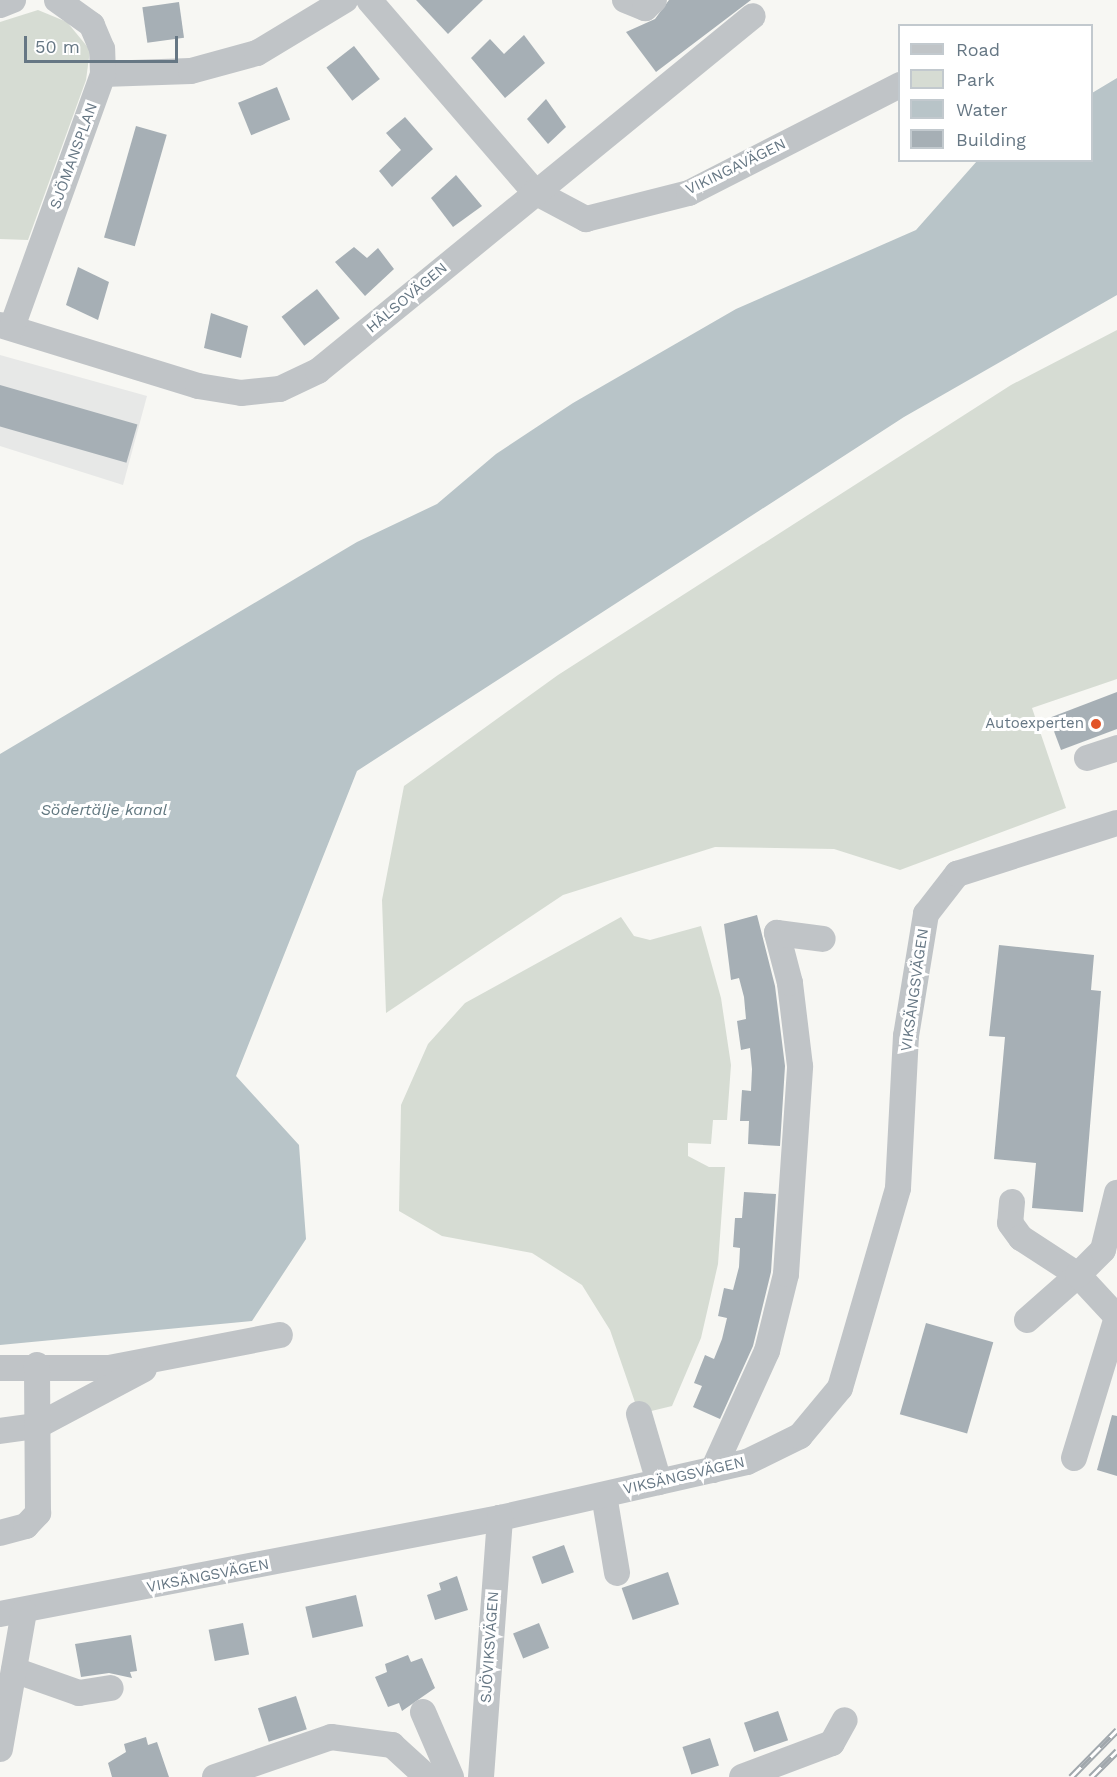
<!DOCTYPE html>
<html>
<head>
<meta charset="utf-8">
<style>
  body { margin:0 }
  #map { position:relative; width:1117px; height:1777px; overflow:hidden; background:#f7f7f3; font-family:"Work Sans",sans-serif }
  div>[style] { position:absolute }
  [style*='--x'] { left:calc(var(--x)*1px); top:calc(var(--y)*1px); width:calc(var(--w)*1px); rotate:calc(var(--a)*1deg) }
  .built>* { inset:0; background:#e7e8e7 }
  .green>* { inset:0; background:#d6dcd3 }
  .water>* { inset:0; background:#b8c4c8 }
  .building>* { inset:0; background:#a6afb5; transform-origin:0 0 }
  .minor>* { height:26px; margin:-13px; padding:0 13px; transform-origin:13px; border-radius:13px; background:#c0c4c7 }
  .rail>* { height:7px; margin-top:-3.5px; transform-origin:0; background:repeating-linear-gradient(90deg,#fff 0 14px,#a1a8ad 0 28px); box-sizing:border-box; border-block:2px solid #a1a8ad }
  .dots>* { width:16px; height:16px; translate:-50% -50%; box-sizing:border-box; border:3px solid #fff; border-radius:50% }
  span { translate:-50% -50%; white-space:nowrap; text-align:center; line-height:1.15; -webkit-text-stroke:6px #fff; paint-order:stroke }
  .street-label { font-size:15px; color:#667784 }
  .poi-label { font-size:15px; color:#667784 }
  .right { translate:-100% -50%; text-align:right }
  .water-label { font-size:16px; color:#627880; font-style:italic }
  .legend { position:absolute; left:898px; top:24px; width:195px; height:138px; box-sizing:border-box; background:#fff; border:2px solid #c2c9ce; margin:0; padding:8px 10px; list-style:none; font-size:18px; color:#667784 }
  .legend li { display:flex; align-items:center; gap:12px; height:30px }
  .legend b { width:30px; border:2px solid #c2c9ce }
  .scale { position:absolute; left:24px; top:36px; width:154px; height:27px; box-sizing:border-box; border:3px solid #667784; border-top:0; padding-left:8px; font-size:18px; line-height:21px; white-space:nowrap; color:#667784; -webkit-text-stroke:4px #fff; paint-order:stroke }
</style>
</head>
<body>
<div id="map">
  <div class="built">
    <div style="clip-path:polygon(0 355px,147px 396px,123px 485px,0 446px)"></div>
  </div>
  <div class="green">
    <div style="clip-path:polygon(38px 10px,67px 22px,90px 50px,86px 80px,28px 240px,0 239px,0 22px)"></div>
    <div style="clip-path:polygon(1117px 330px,1117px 679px,1032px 708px,1066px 808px,900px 870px,834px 849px,715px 847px,563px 895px,386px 1013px,382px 900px,404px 786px,558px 675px,1011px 385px)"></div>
    <div style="clip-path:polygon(621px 917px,634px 936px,650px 940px,701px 926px,721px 998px,731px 1065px,727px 1120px,713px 1120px,711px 1144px,688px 1143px,688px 1156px,709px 1167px,725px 1167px,718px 1264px,701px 1338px,672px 1406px,639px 1414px,610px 1330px,582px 1285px,532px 1253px,442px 1236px,399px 1211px,401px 1105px,428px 1044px,465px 1003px)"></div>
  </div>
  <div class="water">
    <div style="clip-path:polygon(1117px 78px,1117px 295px,904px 417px,357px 771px,236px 1076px,299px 1145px,306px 1239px,252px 1321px,0 1345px,0 754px,357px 542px,437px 504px,496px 454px,573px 403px,736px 309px,916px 230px,977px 161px,1092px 160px,1092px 93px)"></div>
  </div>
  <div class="building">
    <div style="clip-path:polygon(416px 0,483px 0,448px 34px)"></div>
    <div style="clip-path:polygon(669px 0,751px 0,656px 72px,626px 32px,655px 19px)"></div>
    <div style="left:179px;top:2px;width:36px;height:37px;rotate:82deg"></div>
    <div style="clip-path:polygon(524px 35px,545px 63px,505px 98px,471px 58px,490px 39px,504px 54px)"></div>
    <div style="left:354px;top:46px;width:42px;height:35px;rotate:52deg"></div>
    <div style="left:277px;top:87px;width:35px;height:42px;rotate:68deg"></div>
    <div style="clip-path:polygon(546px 99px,566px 127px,548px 144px,527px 119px)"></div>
    <div style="clip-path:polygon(405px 117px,433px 149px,392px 187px,379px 171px,401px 150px,386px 133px)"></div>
    <div style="left:136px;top:126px;width:32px;height:116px;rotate:16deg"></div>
    <div style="clip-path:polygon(456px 175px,482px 206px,453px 227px,431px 198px)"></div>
    <div style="clip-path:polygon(354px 247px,367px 258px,378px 248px,394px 269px,365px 296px,335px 262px)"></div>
    <div style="clip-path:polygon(78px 267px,109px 282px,98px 320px,66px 305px)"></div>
    <div style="left:317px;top:289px;width:37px;height:45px;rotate:52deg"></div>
    <div style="clip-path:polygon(211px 313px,248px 326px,241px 358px,204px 348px)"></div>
    <div style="left:0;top:385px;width:143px;height:40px;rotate:16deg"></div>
    <div style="clip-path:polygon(1117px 692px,1117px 729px,1061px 750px,1049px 718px)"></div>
    <div style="clip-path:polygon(757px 915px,775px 986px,785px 1066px,780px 1146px,748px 1144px,749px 1121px,740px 1121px,742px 1090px,751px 1091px,752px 1069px,750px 1048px,741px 1050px,737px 1021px,746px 1019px,744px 997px,739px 978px,731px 980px,724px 924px)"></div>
    <div style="clip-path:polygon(999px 945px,1094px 955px,1091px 990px,1101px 991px,1083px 1212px,1032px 1208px,1036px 1163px,994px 1159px,1005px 1037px,989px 1036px)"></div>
    <div style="clip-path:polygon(744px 1192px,776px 1194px,771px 1272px,753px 1346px,720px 1419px,693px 1407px,702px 1386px,694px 1383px,705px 1355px,714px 1359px,722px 1339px,727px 1318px,718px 1316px,724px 1288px,733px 1290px,739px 1267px,740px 1248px,733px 1247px,735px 1218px,742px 1218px)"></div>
    <div style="left:926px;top:1323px;width:70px;height:95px;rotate:16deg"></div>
    <div style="clip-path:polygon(1112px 1415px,1117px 1416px,1117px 1476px,1097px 1470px)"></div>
    <div style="left:564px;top:1545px;width:29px;height:34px;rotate:70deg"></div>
    <div style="left:668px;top:1572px;width:34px;height:49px;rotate:71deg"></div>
    <div style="clip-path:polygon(457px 1576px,468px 1610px,435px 1620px,427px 1595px,441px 1590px,439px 1583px)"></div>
    <div style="left:356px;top:1595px;width:32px;height:52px;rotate:77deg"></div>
    <div style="left:243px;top:1623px;width:32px;height:35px;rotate:79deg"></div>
    <div style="left:539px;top:1623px;width:27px;height:28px;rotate:68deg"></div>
    <div style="clip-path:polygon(131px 1635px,137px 1671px,130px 1672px,132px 1678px,109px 1673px,81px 1677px,75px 1644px)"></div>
    <div style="clip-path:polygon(408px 1655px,411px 1662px,422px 1658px,435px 1688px,402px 1711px,399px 1703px,388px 1707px,375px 1677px,387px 1672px,385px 1664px)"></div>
    <div style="left:296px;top:1696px;width:35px;height:40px;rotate:72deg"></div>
    <div style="left:778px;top:1711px;width:31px;height:36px;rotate:71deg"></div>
    <div style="clip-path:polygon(146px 1737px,148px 1745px,157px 1742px,169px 1777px,112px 1777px,108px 1763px,126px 1752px,124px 1744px)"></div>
    <div style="left:710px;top:1738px;width:29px;height:29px;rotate:72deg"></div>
  </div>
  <div class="minor">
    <div style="--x:369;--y:0;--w:254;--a:49.2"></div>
    <div style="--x:535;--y:192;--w:58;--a:27.9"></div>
    <div style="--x:586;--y:219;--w:106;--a:-14.2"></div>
    <div style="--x:689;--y:193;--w:237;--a:-27.1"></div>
    <div style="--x:625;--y:0;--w:22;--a:22"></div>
    <div style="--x:645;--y:8;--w:12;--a:-42"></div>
    <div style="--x:0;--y:5;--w:14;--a:-21"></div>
    <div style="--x:103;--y:74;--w:88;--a:-2"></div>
    <div style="--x:191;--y:71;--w:68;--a:-15.3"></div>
    <div style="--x:257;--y:53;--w:103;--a:-31.1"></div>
    <div style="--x:0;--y:325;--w:207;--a:17.1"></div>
    <div style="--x:198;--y:386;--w:44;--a:9.2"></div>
    <div style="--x:241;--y:393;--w:39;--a:-6"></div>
    <div style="--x:280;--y:389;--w:42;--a:-25.3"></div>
    <div style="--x:318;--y:371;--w:561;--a:-39.22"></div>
    <div style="--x:12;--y:327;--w:269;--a:-70.2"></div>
    <div style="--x:103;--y:74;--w:25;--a:-92"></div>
    <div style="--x:102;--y:49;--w:26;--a:-113"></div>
    <div style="--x:92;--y:25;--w:43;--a:-144.5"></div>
    <div style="--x:1087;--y:758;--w:32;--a:-18"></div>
    <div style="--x:1012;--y:1202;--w:21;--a:95"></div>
    <div style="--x:1010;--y:1223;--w:19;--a:54"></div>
    <div style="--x:1021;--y:1238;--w:68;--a:33"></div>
    <div style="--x:1078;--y:1275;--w:68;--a:138.6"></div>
    <div style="--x:0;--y:1368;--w:109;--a:0"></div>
    <div style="--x:109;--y:1368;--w:174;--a:-10.9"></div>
    <div style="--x:639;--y:1414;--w:71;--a:73.6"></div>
    <div style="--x:0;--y:1431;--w:37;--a:-8"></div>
    <div style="--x:37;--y:1426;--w:121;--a:-28"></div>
    <div style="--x:1074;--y:1458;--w:147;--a:-73"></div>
    <div style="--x:1117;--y:1317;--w:57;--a:-132.9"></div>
    <div style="--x:1078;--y:1275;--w:35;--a:-45"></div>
    <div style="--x:1103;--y:1250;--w:59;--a:-76.2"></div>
    <div style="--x:713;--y:1470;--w:131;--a:-65.6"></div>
    <div style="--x:767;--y:1351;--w:79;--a:-76.1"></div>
    <div style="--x:786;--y:1274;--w:208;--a:-86.1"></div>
    <div style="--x:800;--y:1066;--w:84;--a:-96.9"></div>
    <div style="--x:790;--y:983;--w:52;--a:-104.6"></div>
    <div style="--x:777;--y:933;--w:46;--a:7.4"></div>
    <div style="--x:604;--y:1495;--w:79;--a:80.5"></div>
    <div style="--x:0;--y:1533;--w:27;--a:-15"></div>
    <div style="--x:26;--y:1526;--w:18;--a:-47"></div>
    <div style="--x:38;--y:1513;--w:148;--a:-90.4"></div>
    <div style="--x:0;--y:1614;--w:509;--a:-10.87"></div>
    <div style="--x:500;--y:1518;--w:253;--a:-12.8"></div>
    <div style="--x:747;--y:1462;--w:59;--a:-26.1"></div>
    <div style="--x:800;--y:1436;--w:62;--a:-50.2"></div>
    <div style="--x:840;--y:1388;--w:208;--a:-73.8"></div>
    <div style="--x:898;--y:1188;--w:152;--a:-87"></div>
    <div style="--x:906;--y:1036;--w:124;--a:-80.7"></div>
    <div style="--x:926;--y:914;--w:51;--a:-52.2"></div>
    <div style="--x:957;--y:874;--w:168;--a:-17.7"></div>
    <div style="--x:14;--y:1670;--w:69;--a:19.5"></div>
    <div style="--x:79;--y:1693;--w:32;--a:-9"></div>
    <div style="--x:423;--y:1712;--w:71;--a:66.7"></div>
    <div style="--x:0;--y:1749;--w:139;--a:-80.1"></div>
    <div style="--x:215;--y:1777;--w:123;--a:-19"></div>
    <div style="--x:331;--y:1737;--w:62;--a:7.5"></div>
    <div style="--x:392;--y:1745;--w:47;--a:42.4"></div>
    <div style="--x:481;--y:1777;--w:260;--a:-85.8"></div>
    <div style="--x:742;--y:1777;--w:96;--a:-20.7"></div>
    <div style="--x:832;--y:1743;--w:26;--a:-61"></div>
  </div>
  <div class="rail">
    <div style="--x:1071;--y:1777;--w:66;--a:-45.6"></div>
    <div style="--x:1091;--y:1777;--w:37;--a:-45"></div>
  </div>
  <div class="dots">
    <div style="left:1096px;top:724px;background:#e25428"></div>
  </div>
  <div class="street-label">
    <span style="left:74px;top:156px;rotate:-70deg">SJÖMANSPLAN</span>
    <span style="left:736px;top:167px;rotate:-26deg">VIKINGAVÄGEN</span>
    <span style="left:407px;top:298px;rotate:-40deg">HÄLSOVÄGEN</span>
    <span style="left:915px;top:990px;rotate:-82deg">VIKSÄNGSVÄGEN</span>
    <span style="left:684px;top:1476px;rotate:-13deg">VIKSÄNGSVÄGEN</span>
    <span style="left:208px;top:1576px;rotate:-11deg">VIKSÄNGSVÄGEN</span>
    <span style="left:490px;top:1647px;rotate:-86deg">SJÖVIKSVÄGEN</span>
  </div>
  <div class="poi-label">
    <span class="right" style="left:1084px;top:724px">Autoexperten</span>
  </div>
  <div class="water-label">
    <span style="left:104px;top:810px">Södertälje kanal</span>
  </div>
  <ul class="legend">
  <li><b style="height:8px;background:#c0c4c7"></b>Road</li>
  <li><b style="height:16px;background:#d6dcd3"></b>Park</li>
  <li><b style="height:16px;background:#b8c4c8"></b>Water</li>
  <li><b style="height:16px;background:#a6afb5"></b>Building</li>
  </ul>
  <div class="scale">50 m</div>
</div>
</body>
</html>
